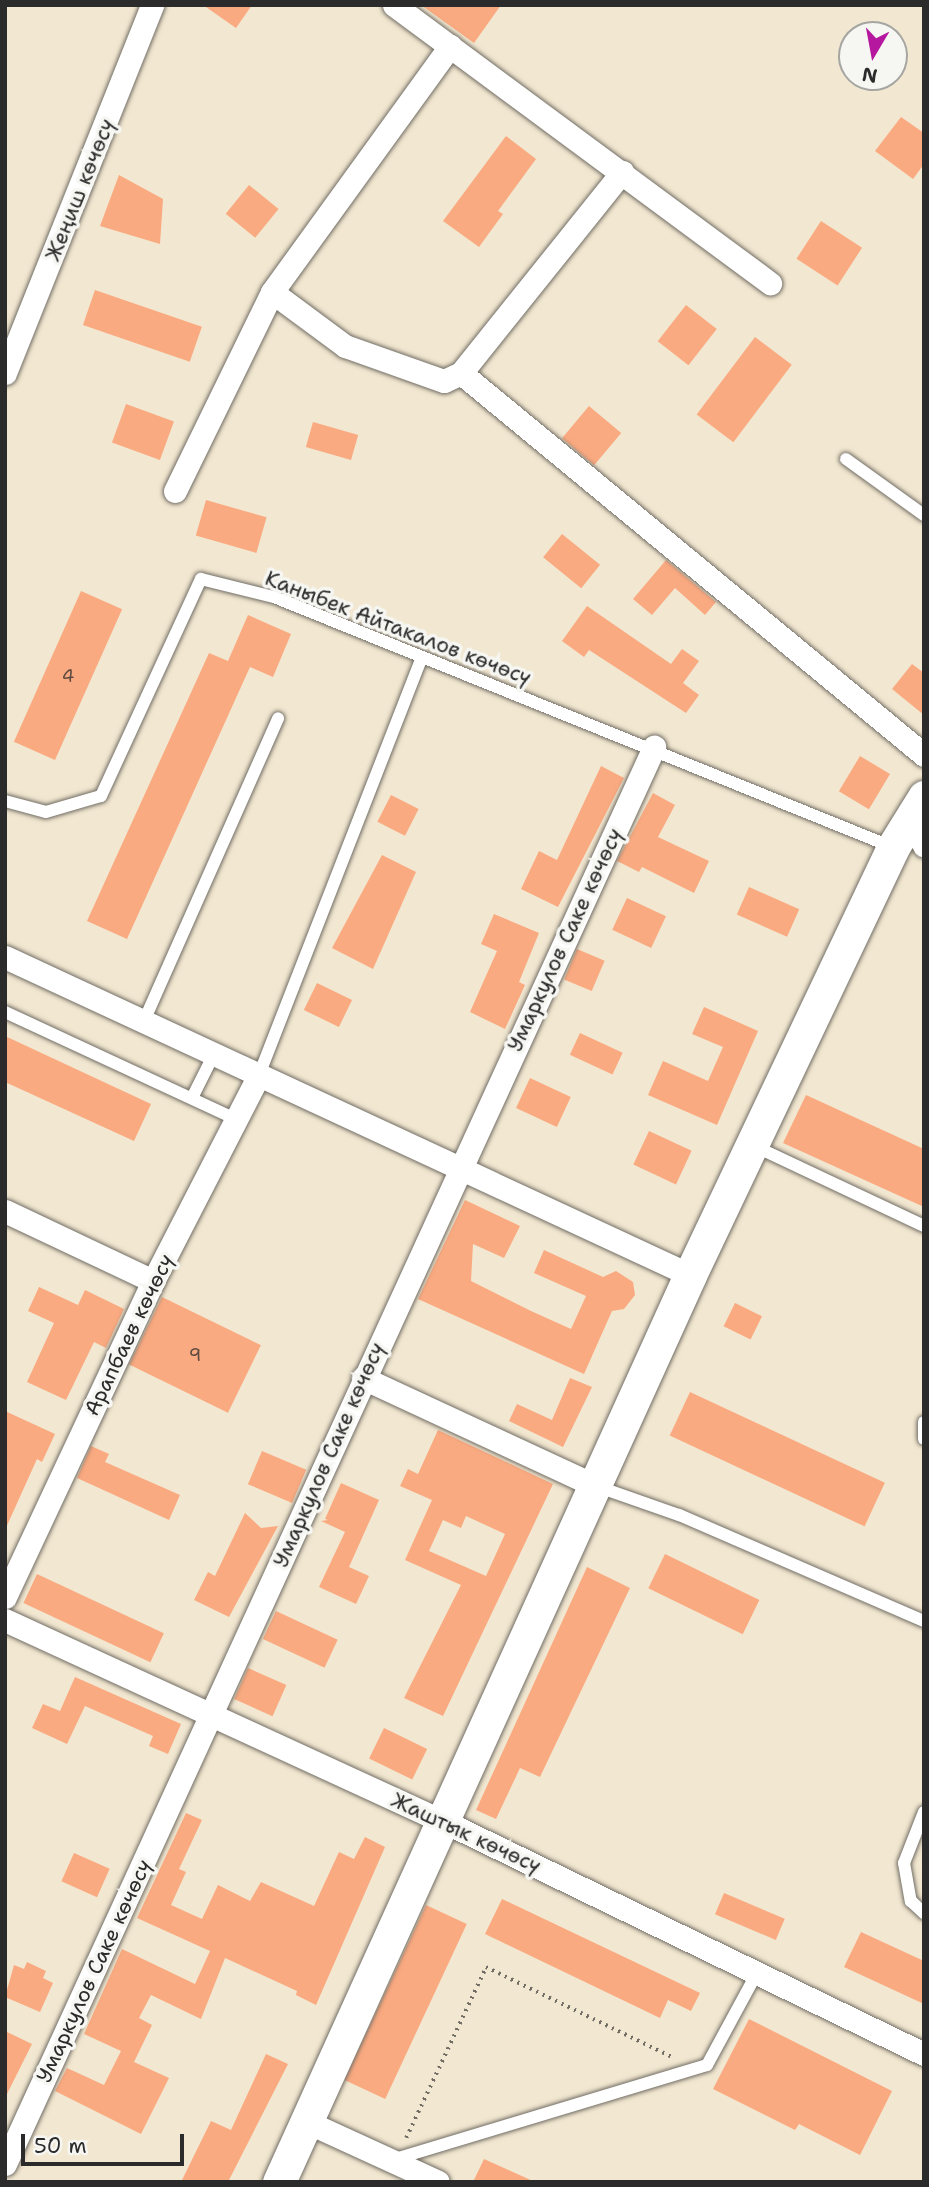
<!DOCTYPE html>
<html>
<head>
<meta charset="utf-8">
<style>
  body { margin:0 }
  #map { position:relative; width:929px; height:2187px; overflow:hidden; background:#f2e7d0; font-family:"Shantell Sans",sans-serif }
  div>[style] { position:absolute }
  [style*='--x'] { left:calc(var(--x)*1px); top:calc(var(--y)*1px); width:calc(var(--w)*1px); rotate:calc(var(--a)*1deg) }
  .building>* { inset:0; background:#faaa81; transform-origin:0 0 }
  .path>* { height:3.5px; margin-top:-1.75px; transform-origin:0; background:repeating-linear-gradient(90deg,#716d65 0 2px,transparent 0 7px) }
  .roads { filter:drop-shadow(0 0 2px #716d65) drop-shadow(0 0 2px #716d65) }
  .service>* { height:12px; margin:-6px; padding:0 6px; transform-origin:6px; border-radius:6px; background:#fff }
  .minor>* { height:23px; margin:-11.5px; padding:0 11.5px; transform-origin:11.5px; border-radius:11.5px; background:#fff }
  .secondary>* { height:33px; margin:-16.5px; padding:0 16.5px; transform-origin:16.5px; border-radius:16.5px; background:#fff }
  span { translate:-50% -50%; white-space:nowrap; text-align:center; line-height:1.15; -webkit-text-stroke:7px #f6f6f2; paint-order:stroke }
  .number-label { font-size:18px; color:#5f4b40 }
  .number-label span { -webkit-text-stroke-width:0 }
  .street-label { font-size:21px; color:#2b2b2b }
  .frame { position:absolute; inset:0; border:7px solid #2b2b2b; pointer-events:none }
  .north { position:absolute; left:838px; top:21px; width:70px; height:70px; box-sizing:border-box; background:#f6f6f2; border:2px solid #a5a5a2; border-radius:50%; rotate:190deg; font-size:19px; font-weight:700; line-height:28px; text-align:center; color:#2b2b2b }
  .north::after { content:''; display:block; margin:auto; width:24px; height:32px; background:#b5179e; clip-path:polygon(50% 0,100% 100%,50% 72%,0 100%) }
  .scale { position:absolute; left:21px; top:2134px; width:163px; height:32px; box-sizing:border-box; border:4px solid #2b2b2b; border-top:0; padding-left:9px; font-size:21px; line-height:24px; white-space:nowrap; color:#2b2b2b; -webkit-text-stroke:5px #f6f6f2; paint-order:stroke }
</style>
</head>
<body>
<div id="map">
  <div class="building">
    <div style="clip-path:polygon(203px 5px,252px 5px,236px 28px)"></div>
    <div style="clip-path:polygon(421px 5px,501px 5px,474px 43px)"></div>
    <div style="clip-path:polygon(901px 117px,924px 133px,924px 164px,913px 179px,875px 151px)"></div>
    <div style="clip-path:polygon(506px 136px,536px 159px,498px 211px,503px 214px,479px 247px,443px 221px)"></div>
    <div style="clip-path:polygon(119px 175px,163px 199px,160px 244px,100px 226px)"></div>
    <div style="left:249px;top:185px;width:38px;height:37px;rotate:39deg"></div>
    <div style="left:821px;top:221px;width:49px;height:45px;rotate:33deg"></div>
    <div style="left:95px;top:290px;width:113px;height:37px;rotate:19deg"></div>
    <div style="left:686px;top:305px;width:39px;height:46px;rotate:38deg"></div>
    <div style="left:755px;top:337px;width:46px;height:97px;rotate:37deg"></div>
    <div style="left:126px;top:404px;width:51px;height:41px;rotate:20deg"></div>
    <div style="left:589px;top:406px;width:42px;height:42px;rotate:40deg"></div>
    <div style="left:313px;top:422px;width:47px;height:26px;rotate:16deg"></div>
    <div style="left:206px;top:500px;width:63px;height:37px;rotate:16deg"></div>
    <div style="left:562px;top:534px;width:49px;height:30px;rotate:39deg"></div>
    <div style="clip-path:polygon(666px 560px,716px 602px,705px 615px,675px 588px,652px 615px,633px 599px)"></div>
    <div style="left:81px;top:591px;width:45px;height:165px;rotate:24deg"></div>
    <div style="clip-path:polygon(587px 606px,671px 664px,682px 649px,699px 661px,683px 683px,699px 695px,686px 713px,589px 650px,584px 657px,562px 641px)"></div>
    <div style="clip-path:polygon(248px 615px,291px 634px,273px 677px,250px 667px,127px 939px,87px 921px,209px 653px,228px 661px)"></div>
    <div style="clip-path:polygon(912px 664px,924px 673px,924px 715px,892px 689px)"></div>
    <div style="left:860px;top:756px;width:35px;height:41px;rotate:31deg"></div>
    <div style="clip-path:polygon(601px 766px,624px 778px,558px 907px,521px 889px,539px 851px,557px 860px)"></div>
    <div style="clip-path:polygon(653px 793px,675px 805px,658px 837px,709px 861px,694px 893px,642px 867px,639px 872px,617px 861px)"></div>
    <div style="left:391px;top:795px;width:31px;height:30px;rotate:27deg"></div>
    <div style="clip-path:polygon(382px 855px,416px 872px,373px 969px,332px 948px)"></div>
    <div style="left:749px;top:887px;width:55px;height:30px;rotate:24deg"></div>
    <div style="left:627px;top:898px;width:43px;height:35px;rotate:25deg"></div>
    <div style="clip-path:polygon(494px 914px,539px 933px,519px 982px,525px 985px,505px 1029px,470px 1012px,497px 951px,481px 944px)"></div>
    <div style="left:577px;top:949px;width:30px;height:33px;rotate:23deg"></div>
    <div style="left:317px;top:983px;width:39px;height:30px;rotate:26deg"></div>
    <div style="clip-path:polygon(704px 1007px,758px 1031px,717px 1125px,648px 1095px,663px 1061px,708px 1081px,723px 1047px,692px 1034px)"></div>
    <div style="left:580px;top:1033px;width:47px;height:24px;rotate:25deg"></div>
    <div style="clip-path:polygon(5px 1036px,151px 1104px,134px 1141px,5px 1082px)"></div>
    <div style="left:530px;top:1078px;width:45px;height:33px;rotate:25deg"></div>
    <div style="clip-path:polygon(806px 1095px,924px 1149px,924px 1207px,783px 1143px)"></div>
    <div style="left:649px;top:1131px;width:47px;height:37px;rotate:25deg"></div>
    <div style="clip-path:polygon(465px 1200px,520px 1226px,504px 1258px,473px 1244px,471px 1281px,531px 1311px,571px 1329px,586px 1296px,534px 1273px,544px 1250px,603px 1277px,616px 1271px,633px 1282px,635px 1295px,624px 1309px,612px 1311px,584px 1374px,418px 1299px)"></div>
    <div style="clip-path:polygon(39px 1287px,78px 1305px,85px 1290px,124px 1309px,106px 1348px,94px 1342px,66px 1400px,27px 1382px,54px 1323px,28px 1311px)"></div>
    <div style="left:162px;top:1297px;width:110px;height:75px;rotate:26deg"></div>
    <div style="left:735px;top:1303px;width:30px;height:26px;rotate:26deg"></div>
    <div style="clip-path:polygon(570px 1378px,592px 1387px,563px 1447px,509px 1421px,517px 1404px,552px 1420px)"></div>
    <div style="left:690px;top:1392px;width:215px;height:48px;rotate:25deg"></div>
    <div style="clip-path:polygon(5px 1411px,55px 1434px,42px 1462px,37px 1459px,5px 1530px)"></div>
    <div style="clip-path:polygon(evenodd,438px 1430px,553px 1484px,443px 1716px,404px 1698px,461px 1585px,405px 1560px,432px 1500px,400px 1486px,408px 1469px,418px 1474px,438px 1430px,466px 1516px,505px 1534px,486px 1576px,429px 1551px,443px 1520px,461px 1528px,466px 1516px)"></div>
    <div style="clip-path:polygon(91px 1446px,109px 1454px,105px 1462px,180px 1495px,169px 1520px,77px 1478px)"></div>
    <div style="left:262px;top:1451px;width:48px;height:36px;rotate:23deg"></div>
    <div style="clip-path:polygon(341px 1483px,379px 1500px,349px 1567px,369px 1576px,356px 1604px,319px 1587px,345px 1532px,321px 1521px,328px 1520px,325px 1519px)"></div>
    <div style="clip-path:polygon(245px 1513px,261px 1528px,278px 1526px,229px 1617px,194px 1600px,208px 1572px,215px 1576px)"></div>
    <div style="left:665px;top:1554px;width:105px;height:38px;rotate:26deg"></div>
    <div style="clip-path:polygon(587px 1567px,630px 1588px,540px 1777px,520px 1768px,496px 1819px,476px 1810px)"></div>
    <div style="left:37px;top:1574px;width:140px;height:32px;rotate:25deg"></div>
    <div style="left:276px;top:1611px;width:68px;height:31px;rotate:25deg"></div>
    <div style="left:248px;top:1668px;width:42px;height:34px;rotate:24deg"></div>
    <div style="clip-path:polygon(75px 1677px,181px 1724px,168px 1754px,149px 1746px,153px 1736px,85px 1706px,67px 1744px,32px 1728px,43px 1704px,60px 1711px)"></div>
    <div style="left:384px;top:1728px;width:48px;height:34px;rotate:26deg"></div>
    <div style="clip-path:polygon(186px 1813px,202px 1820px,179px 1869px,186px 1872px,171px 1905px,202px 1919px,218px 1885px,250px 1901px,261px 1882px,314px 1906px,339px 1852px,354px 1859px,365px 1837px,385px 1847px,316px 2005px,296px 1995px,297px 1991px,225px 1958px,201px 2019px,151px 1995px,139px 2018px,152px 2025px,134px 2062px,169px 2078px,141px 2134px,55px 2091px,67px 2068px,104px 2085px,121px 2051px,84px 2034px,122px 1949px,195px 1984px,210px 1951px,137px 1918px)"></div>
    <div style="left:74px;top:1853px;width:39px;height:31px;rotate:24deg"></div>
    <div style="left:724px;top:1893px;width:66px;height:23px;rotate:23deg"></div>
    <div style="clip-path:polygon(502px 1899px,700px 1993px,691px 2011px,668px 2000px,660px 2018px,485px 1934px)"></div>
    <div style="left:426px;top:1905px;width:45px;height:193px;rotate:25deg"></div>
    <div style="clip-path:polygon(861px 1932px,924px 1961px,924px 2004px,844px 1967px)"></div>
    <div style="clip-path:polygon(27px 1962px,46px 1971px,43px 1978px,53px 1983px,40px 2012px,5px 1997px,14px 1965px,24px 1969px)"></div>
    <div style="clip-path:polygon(749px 2019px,892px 2091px,860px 2155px,799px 2124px,795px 2130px,713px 2089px)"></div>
    <div style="clip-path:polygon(5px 2031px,32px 2044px,5px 2098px)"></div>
    <div style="clip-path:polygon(266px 2054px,288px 2064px,228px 2182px,181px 2182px,211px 2121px,231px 2130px)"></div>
    <div style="clip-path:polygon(484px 2159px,535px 2182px,473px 2182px)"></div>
  </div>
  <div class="path">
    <div style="--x:406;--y:2138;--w:189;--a:-64.9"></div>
    <div style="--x:486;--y:1967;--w:209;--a:25.8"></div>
  </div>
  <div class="roads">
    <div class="service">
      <div style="--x:846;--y:459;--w:96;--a:35.7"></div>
      <div style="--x:5;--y:801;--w:42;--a:15"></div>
      <div style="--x:46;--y:812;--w:57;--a:-16.2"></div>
      <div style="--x:101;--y:796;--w:239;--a:-65.3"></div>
      <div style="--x:201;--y:579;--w:75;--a:13.9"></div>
      <div style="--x:274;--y:597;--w:667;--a:22.02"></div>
      <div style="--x:5;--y:1012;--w:255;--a:24.9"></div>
      <div style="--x:144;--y:1021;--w:331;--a:-66.1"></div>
      <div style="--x:259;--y:1075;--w:448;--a:-68.7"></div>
      <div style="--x:192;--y:1098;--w:49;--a:-63.4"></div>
      <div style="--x:752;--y:1145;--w:190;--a:25.2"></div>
      <div style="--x:924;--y:1422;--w:17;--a:90"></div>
      <div style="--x:596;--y:1486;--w:88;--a:19.3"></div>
      <div style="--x:679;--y:1515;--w:267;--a:23.4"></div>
      <div style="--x:924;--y:1812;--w:55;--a:111.4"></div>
      <div style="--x:904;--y:1863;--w:39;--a:80"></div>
      <div style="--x:911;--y:1901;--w:18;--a:43"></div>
      <div style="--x:392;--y:2160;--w:329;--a:-16.8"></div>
      <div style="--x:707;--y:2065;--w:105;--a:-61.5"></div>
    </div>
    <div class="minor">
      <div style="--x:394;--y:5;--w:468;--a:36.5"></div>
      <div style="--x:272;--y:292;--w:304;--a:-54.1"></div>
      <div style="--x:5;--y:373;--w:396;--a:-68.2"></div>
      <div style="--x:461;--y:373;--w:258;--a:-51.3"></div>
      <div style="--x:175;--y:491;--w:221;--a:-64"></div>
      <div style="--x:272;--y:292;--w:91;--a:36.5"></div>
      <div style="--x:345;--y:346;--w:105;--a:19.5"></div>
      <div style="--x:444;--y:381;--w:19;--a:-25"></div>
      <div style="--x:461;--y:373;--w:600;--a:39.52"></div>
      <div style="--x:910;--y:819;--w:30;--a:62"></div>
      <div style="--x:5;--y:957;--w:755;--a:24.9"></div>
      <div style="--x:5;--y:1211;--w:164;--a:25.3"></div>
      <div style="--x:363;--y:1378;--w:257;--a:24.9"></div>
      <div style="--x:5;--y:1597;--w:349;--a:-64.9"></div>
      <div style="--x:153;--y:1281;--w:232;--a:-62.8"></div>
      <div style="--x:5;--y:1620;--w:482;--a:24.7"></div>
      <div style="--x:443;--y:1821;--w:534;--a:25.85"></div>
      <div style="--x:305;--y:2121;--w:146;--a:24.6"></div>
      <div style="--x:5;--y:2164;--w:1559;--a:-65.39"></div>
    </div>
    <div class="secondary">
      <div style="--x:279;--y:2182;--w:996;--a:-65.62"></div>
      <div style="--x:690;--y:1275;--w:474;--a:-64.6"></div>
      <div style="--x:893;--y:847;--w:59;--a:-58.2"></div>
    </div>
  </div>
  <div class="number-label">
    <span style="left:68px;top:676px">4</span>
    <span style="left:195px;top:1355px">9</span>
  </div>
  <div class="street-label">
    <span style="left:80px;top:190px;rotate:-68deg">Жеңиш көчөсү</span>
    <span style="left:398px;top:628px;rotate:21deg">Каныбек Айтакалов көчөсү</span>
    <span style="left:565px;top:940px;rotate:-65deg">Умаркулов Саке көчөсү</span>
    <span style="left:129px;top:1335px;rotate:-64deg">Арапбаев көчөсү</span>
    <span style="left:329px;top:1455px;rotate:-66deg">Умаркулов Саке көчөсү</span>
    <span style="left:466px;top:1833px;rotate:25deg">Жаштык көчөсү</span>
    <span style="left:94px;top:1971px;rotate:-65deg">Умаркулов Саке көчөсү</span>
  </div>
  <div class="frame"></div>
  <div class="north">N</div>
  <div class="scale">50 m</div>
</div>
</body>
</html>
